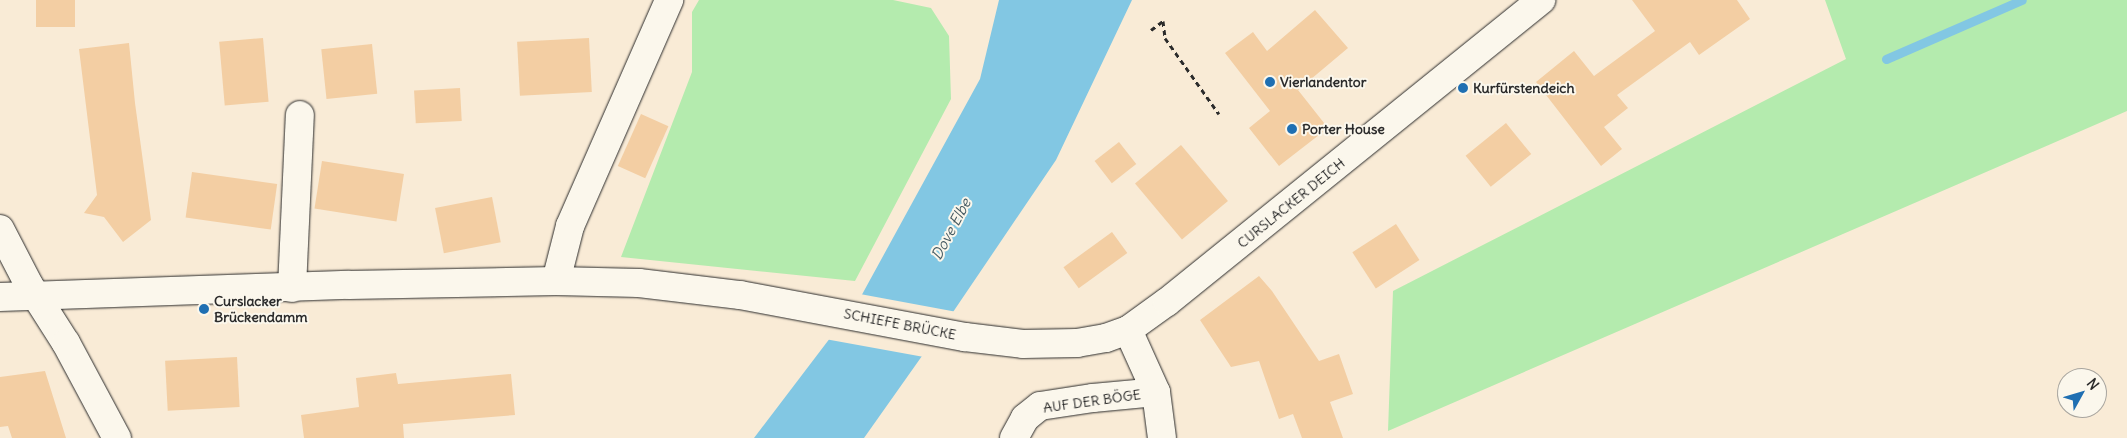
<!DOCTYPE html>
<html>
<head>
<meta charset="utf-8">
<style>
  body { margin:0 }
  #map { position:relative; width:2127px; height:438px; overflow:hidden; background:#f9ebd6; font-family:Delius,sans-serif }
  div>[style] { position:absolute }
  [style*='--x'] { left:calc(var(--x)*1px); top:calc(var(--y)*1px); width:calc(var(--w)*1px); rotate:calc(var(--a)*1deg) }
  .green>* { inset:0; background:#b4ebae }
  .water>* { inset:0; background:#82c7e3 }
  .pier>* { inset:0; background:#f9ebd6 }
  .stream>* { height:9px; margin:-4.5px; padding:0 4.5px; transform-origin:4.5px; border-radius:4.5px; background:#82c7e3 }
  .building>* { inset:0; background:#f3cea3; transform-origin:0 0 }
  .path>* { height:3px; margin-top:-1.5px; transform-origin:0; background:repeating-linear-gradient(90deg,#2b2b2b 0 5px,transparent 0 9px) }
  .roads { filter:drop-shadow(0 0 1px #2b2b2b) drop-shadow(0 0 1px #2b2b2b) }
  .minor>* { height:28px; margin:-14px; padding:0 14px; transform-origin:14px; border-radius:14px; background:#fbf7ec }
  .dots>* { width:14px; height:14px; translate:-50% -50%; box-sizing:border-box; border:2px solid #fbf7ec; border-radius:50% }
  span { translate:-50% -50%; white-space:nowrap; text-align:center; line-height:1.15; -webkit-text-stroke:4px #fbf7ec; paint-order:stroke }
  .poi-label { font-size:14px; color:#2b2b2b; font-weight:700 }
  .left { translate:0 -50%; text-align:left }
  .street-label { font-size:14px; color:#2b2b2b }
  .water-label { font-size:15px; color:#455a62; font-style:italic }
  .north { position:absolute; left:2057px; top:368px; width:50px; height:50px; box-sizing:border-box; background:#fbf7ec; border:1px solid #a8a59f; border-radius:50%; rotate:51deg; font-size:14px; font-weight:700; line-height:20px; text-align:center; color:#2b2b2b }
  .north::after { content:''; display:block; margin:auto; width:18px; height:22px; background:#1f6fb2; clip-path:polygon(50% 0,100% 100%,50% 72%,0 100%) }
</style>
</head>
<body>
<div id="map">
  <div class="green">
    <div style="clip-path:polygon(699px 0,893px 0,931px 8px,949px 36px,951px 99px,855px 281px,621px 257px,692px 72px,692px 12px)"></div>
    <div style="clip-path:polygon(1825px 0,2127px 0,2127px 111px,1388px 431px,1393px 291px,1846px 59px)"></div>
  </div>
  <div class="water">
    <div style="clip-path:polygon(999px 0,1132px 0,1056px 160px,951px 315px,864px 438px,754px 438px,859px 300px,980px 79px)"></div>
  </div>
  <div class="pier">
    <div style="clip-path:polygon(860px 294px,957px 312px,924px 357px,825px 339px)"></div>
  </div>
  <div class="stream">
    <div style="--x:1886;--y:59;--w:148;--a:-23.5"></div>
  </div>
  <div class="building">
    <div style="left:36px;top:0;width:39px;height:27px"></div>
    <div style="clip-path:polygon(1632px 0,1737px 0,1750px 19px,1699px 55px,1690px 42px,1617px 95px,1628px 108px,1604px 127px,1622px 149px,1601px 166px,1536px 82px,1574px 51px,1594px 76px,1655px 31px)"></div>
    <div style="clip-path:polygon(1315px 10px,1348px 48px,1298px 90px,1328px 128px,1279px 166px,1249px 128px,1270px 111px,1225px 53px,1253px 32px,1267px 51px)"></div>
    <div style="left:263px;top:38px;width:64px;height:44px;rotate:85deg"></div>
    <div style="left:589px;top:38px;width:54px;height:72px;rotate:87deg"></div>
    <div style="clip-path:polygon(129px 43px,135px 103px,151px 220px,123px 242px,104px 217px,84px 213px,97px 195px,79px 49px)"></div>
    <div style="left:372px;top:44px;width:50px;height:51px;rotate:84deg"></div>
    <div style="left:460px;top:88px;width:33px;height:46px;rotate:87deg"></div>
    <div style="left:641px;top:114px;width:30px;height:57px;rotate:24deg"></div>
    <div style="left:1506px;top:123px;width:40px;height:52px;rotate:51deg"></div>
    <div style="left:1119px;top:142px;width:28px;height:31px;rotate:52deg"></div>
    <div style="left:1181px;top:145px;width:73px;height:60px;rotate:50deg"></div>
    <div style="left:322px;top:161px;width:83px;height:48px;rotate:9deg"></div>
    <div style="left:192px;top:172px;width:86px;height:46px;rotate:8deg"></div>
    <div style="left:492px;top:197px;width:46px;height:58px;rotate:79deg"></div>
    <div style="left:1396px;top:224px;width:43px;height:52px;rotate:57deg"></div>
    <div style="left:1112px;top:232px;width:26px;height:60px;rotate:54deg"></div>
    <div style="clip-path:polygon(1259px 276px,1272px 291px,1319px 361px,1339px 354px,1353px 394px,1330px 402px,1343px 438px,1302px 438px,1293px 414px,1279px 419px,1259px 361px,1231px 367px,1200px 320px)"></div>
    <div style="left:237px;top:357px;width:50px;height:72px;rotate:87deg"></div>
    <div style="clip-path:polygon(45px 371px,66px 438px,12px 438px,8px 426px,0 427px,0 377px)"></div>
    <div style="clip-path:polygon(396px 373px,398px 384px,511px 374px,515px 415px,403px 424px,404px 438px,304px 438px,301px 415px,359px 407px,356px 378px)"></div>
  </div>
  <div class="path">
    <div style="--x:1151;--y:30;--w:15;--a:-37"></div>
    <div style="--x:1163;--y:21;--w:17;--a:83"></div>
    <div style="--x:1165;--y:38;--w:93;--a:54.6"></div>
  </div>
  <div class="roads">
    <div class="minor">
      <div style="--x:0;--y:229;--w:63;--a:62.6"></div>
      <div style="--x:29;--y:285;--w:69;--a:57.5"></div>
      <div style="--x:66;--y:343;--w:108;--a:61.8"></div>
      <div style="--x:556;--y:281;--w:57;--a:-75.7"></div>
      <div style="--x:570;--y:226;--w:247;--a:-66.3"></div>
      <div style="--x:292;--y:288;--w:173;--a:-87.4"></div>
      <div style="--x:0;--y:297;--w:349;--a:-2"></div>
      <div style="--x:349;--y:285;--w:207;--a:-1.1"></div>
      <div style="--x:556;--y:281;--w:83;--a:1.4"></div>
      <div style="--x:639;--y:283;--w:102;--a:6.8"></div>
      <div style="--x:740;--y:295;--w:229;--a:10.6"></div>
      <div style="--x:965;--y:337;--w:58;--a:6.9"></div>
      <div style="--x:1023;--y:344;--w:54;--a:-1.1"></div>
      <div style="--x:1077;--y:343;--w:29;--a:-10"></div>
      <div style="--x:1106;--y:338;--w:23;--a:-20"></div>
      <div style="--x:1128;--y:330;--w:48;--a:-35.7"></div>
      <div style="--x:1167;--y:302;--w:481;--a:-38.9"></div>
      <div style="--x:1128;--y:330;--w:68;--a:65.7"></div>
      <div style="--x:1156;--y:392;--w:46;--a:82.6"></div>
      <div style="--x:1014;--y:438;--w:23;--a:-61"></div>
      <div style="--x:1025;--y:418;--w:19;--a:-39"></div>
      <div style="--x:1040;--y:406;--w:54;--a:-8.6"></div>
      <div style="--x:1093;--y:398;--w:63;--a:-5.4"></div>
    </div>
  </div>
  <div class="dots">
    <div style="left:1270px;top:82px;background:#1f6fb2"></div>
    <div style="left:1463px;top:88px;background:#1f6fb2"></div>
    <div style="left:1292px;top:129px;background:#1f6fb2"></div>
    <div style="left:204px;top:309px;background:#1f6fb2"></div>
  </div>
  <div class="poi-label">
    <span class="left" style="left:1280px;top:82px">Vierlandentor</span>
    <span class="left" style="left:1473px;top:88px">Kurfürstendeich</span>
    <span class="left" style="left:1302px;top:129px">Porter House</span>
    <span class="left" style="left:214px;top:309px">Curslacker<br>Brückendamm</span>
  </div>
  <div class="street-label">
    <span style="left:1291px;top:203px;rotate:-39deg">CURSLACKER DEICH</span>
    <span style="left:900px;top:324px;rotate:11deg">SCHIEFE BRÜCKE</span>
    <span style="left:1092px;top:401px;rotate:-8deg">AUF DER BÖGE</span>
  </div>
  <div class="water-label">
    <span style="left:951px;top:229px;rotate:-62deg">Dove Elbe</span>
  </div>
  <div class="north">N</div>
</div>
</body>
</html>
